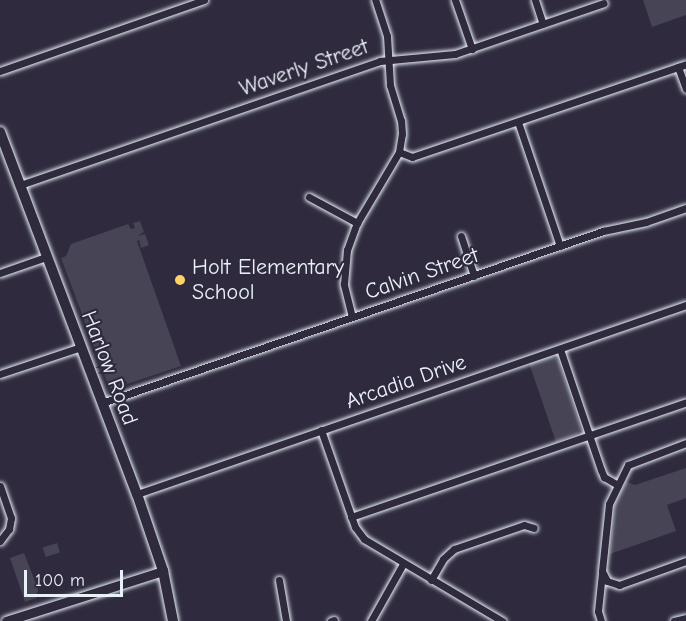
<!DOCTYPE html>
<html>
<head>
<meta charset="utf-8">
<style>
  body { margin:0 }
  #map { position:relative; width:686px; height:621px; overflow:hidden; background:#2f2a3d; font-family:"Comic Neue",sans-serif }
  div>[style] { position:absolute }
  [style*='--x'] { left:calc(var(--x)*1px); top:calc(var(--y)*1px); width:calc(var(--w)*1px); rotate:calc(var(--a)*1deg) }
  .green>* { inset:0; background:#464455; transform-origin:0 0 }
  .roads { filter:drop-shadow(0 0 2px #e8f1f8) drop-shadow(0 0 2px #e8f1f8) }
  .minor>* { height:7px; margin:-3.5px; padding:0 3.5px; transform-origin:3.5px; border-radius:3.5px; background:#2f2a3d }
  .tertiary>* { height:9px; margin:-4.5px; padding:0 4.5px; transform-origin:4.5px; border-radius:4.5px; background:#2f2a3d }
  .secondary>* { height:10px; margin:-5px; padding:0 5px; transform-origin:5px; border-radius:5px; background:#2f2a3d }
  .dots>* { width:16px; height:16px; translate:-50% -50%; box-sizing:border-box; border:3px solid #2f2a3d; border-radius:50% }
  span { translate:-50% -50%; white-space:nowrap; text-align:center; line-height:1.15; -webkit-text-stroke:4.5px #2f2a3d; paint-order:stroke }
  .street-label { font-size:22px; color:#e8f1f8 }
  .poi-label { font-size:22px; color:#e8f1f8 }
  .left { translate:0 -50%; text-align:left }
  .scale { position:absolute; left:24px; top:570px; width:99px; height:27px; box-sizing:border-box; border:3px solid #e8f1f8; border-top:0; padding-left:8px; font-size:18px; line-height:21px; white-space:nowrap; color:#e8f1f8; -webkit-text-stroke:4px #2f2a3d; paint-order:stroke }
</style>
</head>
<body>
<div id="map">
  <div class="green">
    <div style="clip-path:polygon(643px 0,686px 0,686px 15px,652px 27px)"></div>
    <div style="clip-path:polygon(140px 221px,144px 232px,137px 236px,145px 234px,149px 245px,141px 248px,139px 240px,137px 241px,181px 366px,127px 384px,126px 381px,120px 383px,121px 387px,113px 389px,109px 387px,61px 258px,66px 256px,71px 244px,128px 224px,131px 229px,135px 228px,133px 223px)"></div>
    <div style="clip-path:polygon(550px 356px,558px 360px,581px 429px,577px 434px,556px 442px,530px 366px,531px 362px)"></div>
    <div style="clip-path:polygon(686px 468px,686px 498px,667px 505px,676px 531px,610px 554px,615px 504px,626px 482px,635px 485px)"></div>
    <div style="left:57px;top:543px;width:10px;height:15px;rotate:73deg"></div>
    <div style="clip-path:polygon(24px 553px,38px 589px,36px 598px,25px 602px,10px 558px)"></div>
  </div>
  <div class="roads">
    <div class="minor">
      <div style="--x:455;--y:0;--w:52;--a:70.9"></div>
      <div style="--x:535;--y:0;--w:25;--a:72"></div>
      <div style="--x:678;--y:67;--w:23;--a:70"></div>
      <div style="--x:0;--y:71;--w:216;--a:-19.2"></div>
      <div style="--x:518;--y:122;--w:131;--a:71.3"></div>
      <div style="--x:399;--y:152;--w:14;--a:21"></div>
      <div style="--x:412;--y:157;--w:289;--a:-18.7"></div>
      <div style="--x:20;--y:185;--w:381;--a:-19"></div>
      <div style="--x:380;--y:61;--w:75;--a:-5.3"></div>
      <div style="--x:455;--y:54;--w:157;--a:-18.9"></div>
      <div style="--x:309;--y:197;--w:55;--a:28.4"></div>
      <div style="--x:461;--y:236;--w:42;--a:72"></div>
      <div style="--x:0;--y:273;--w:49;--a:-19.2"></div>
      <div style="--x:352;--y:317;--w:34;--a:-104"></div>
      <div style="--x:344;--y:284;--w:34;--a:-85"></div>
      <div style="--x:347;--y:250;--w:29;--a:-70"></div>
      <div style="--x:357;--y:223;--w:82;--a:-59.4"></div>
      <div style="--x:399;--y:152;--w:18;--a:-81"></div>
      <div style="--x:402;--y:134;--w:13;--a:-94"></div>
      <div style="--x:401;--y:121;--w:38;--a:-107"></div>
      <div style="--x:390;--y:85;--w:49;--a:-93.5"></div>
      <div style="--x:387;--y:36;--w:38;--a:-108"></div>
      <div style="--x:560;--y:349;--w:128;--a:71.3"></div>
      <div style="--x:601;--y:470;--w:8;--a:67"></div>
      <div style="--x:604;--y:477;--w:16;--a:30"></div>
      <div style="--x:0;--y:374;--w:85;--a:-18.4"></div>
      <div style="--x:102;--y:403;--w:530;--a:-18.95"></div>
      <div style="--x:603;--y:231;--w:44;--a:-11.8"></div>
      <div style="--x:646;--y:222;--w:42;--a:-19.3"></div>
      <div style="--x:321;--y:430;--w:103;--a:70.7"></div>
      <div style="--x:355;--y:527;--w:15;--a:53"></div>
      <div style="--x:364;--y:539;--w:161;--a:30.7"></div>
      <div style="--x:686;--y:443;--w:62;--a:159.2"></div>
      <div style="--x:628;--y:465;--w:43;--a:116"></div>
      <div style="--x:609;--y:504;--w:67;--a:96"></div>
      <div style="--x:602;--y:571;--w:11;--a:63"></div>
      <div style="--x:607;--y:581;--w:13;--a:18"></div>
      <div style="--x:619;--y:585;--w:71;--a:-19.7"></div>
      <div style="--x:0;--y:486;--w:34;--a:71"></div>
      <div style="--x:11;--y:518;--w:11;--a:100"></div>
      <div style="--x:9;--y:529;--w:15;--a:127"></div>
      <div style="--x:137;--y:494;--w:581;--a:-19"></div>
      <div style="--x:351;--y:517;--w:354;--a:-18.9"></div>
      <div style="--x:279;--y:580;--w:42;--a:80.3"></div>
      <div style="--x:431;--y:580;--w:24;--a:-60"></div>
      <div style="--x:443;--y:559;--w:15;--a:-42"></div>
      <div style="--x:454;--y:549;--w:74;--a:-18.9"></div>
      <div style="--x:524;--y:525;--w:10;--a:17"></div>
      <div style="--x:331;--y:621;--w:3;--a:-18"></div>
      <div style="--x:371;--y:621;--w:65;--a:-60.7"></div>
      <div style="--x:601;--y:621;--w:10;--a:-107"></div>
      <div style="--x:598;--y:611;--w:38;--a:-84"></div>
      <div style="--x:674;--y:621;--w:12;--a:-14"></div>
    </div>
    <div class="tertiary">
      <div style="--x:6;--y:621;--w:165;--a:-17.7"></div>
    </div>
    <div class="secondary">
      <div style="--x:0;--y:132;--w:387;--a:69.3"></div>
      <div style="--x:137;--y:494;--w:81;--a:71.3"></div>
      <div style="--x:163;--y:571;--w:51;--a:78.7"></div>
    </div>
  </div>
  <div class="dots">
    <div style="left:180px;top:280px;background:#ffd166"></div>
  </div>
  <div class="street-label">
    <span style="left:304px;top:68px;rotate:-19deg">Waverly Street</span>
    <span style="left:422px;top:274px;rotate:-19deg">Calvin Street</span>
    <span style="left:109px;top:368px;rotate:69deg">Harlow Road</span>
    <span style="left:406px;top:382px;rotate:-19deg">Arcadia Drive</span>
  </div>
  <div class="poi-label">
    <span class="left" style="left:192px;top:280px">Holt Elementary<br>School</span>
  </div>
  <div class="scale">100 m</div>
</div>
</body>
</html>
